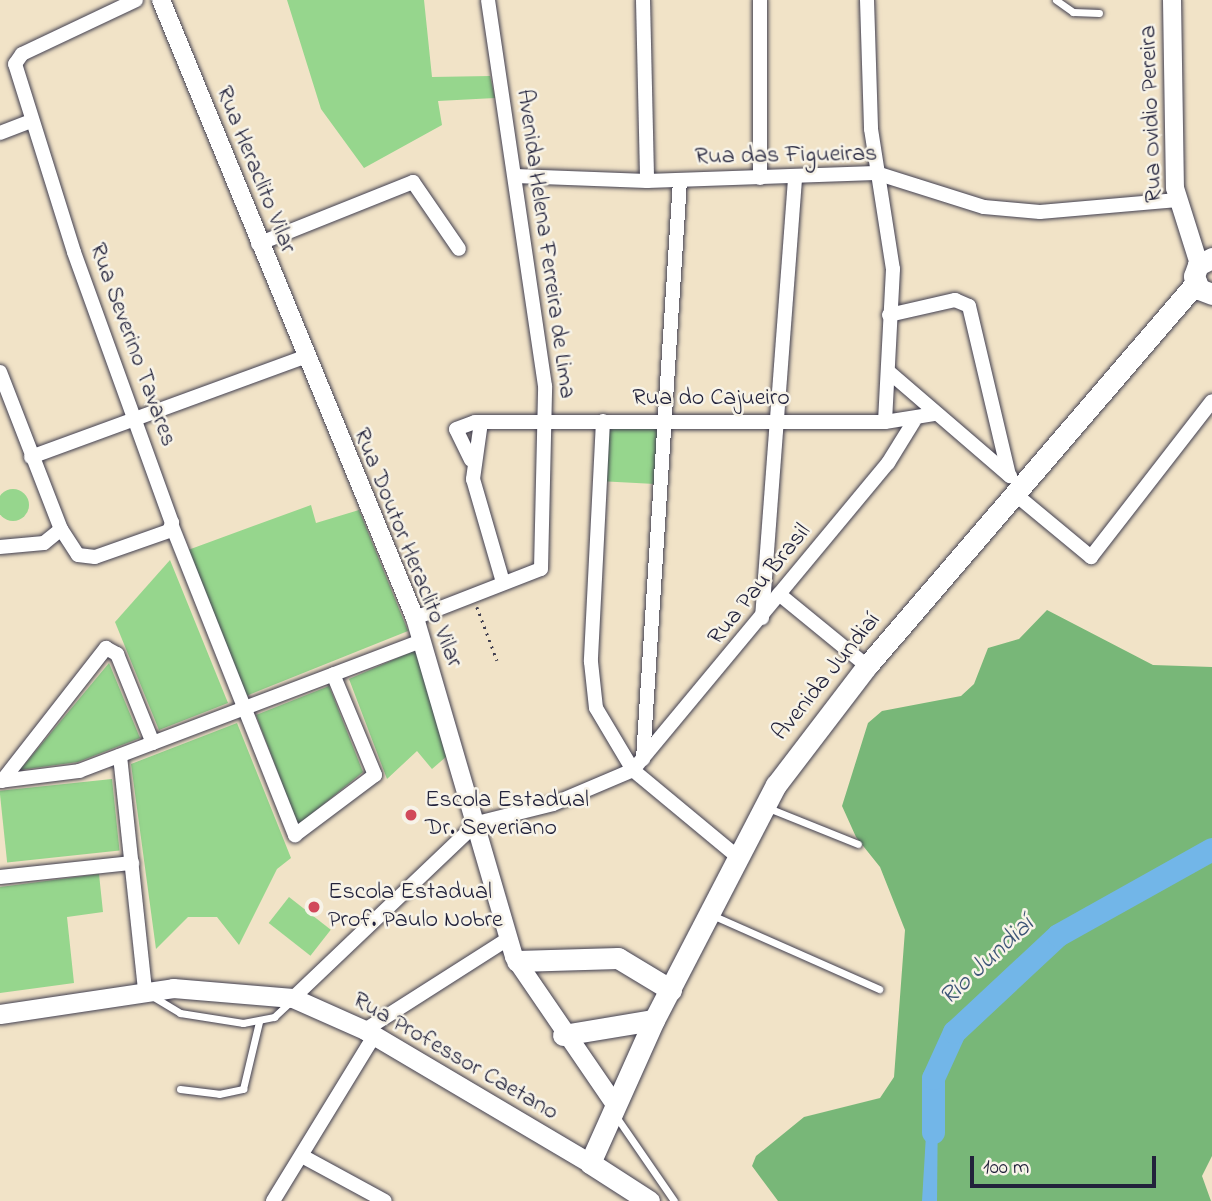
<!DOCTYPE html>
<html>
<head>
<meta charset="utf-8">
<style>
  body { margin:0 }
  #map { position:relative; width:1212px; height:1201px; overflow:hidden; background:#f1e3c7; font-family:"Indie Flower",sans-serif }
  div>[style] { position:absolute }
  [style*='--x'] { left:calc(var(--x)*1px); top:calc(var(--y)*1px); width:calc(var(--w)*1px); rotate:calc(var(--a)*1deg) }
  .green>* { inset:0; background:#96d68d; transform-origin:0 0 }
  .round { border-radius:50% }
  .forest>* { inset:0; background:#78b778 }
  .water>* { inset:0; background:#72b6e8 }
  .river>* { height:23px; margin:-11.5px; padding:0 11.5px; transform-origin:11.5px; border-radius:11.5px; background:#72b6e8 }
  .path>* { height:2.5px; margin-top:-1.25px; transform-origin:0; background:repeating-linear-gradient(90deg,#413f50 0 2px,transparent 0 7px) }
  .roads { filter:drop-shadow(0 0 2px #413f50) drop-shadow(0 0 2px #413f50) }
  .service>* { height:7px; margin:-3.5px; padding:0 3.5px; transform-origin:3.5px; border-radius:3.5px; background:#fff }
  .minor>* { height:14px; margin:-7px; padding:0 7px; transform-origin:7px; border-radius:7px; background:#fff }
  .tertiary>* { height:18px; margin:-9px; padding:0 9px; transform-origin:9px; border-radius:9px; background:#fff }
  .secondary>* { height:19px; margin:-9.5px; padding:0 9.5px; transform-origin:9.5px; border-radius:9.5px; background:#fff }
  .primary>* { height:21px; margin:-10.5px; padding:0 10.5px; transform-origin:10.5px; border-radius:10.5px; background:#fff }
  .dots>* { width:19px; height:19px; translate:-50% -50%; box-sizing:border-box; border:4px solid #f7f3e8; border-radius:50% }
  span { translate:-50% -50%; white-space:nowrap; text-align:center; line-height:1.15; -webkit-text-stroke:5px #f7f3e8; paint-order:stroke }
  .street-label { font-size:24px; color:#22223b }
  .poi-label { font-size:24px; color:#22223b }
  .left { translate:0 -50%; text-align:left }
  .water-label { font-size:26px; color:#3e5678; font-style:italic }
  .scale { position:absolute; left:970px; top:1156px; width:186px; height:32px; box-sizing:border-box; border:4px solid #22223b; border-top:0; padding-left:9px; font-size:21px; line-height:24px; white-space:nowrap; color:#22223b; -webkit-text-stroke:5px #f7f3e8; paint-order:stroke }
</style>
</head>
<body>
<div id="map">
  <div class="green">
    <div style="clip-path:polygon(287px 0,424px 0,432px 77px,490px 76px,495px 98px,438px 101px,442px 125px,364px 168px,321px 109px)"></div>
    <div style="left:658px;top:426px;width:58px;height:52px;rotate:93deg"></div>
    <div class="round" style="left:-3px;top:489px;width:32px;height:32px"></div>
    <div style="clip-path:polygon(311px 505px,316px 523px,359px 510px,408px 631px,246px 696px,188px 550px)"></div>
    <div style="clip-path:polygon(170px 560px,228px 703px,159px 730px,115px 622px)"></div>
    <div style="clip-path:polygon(416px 650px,447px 756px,432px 769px,417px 751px,387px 779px,349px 679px)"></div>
    <div style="clip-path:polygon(109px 663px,140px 738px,78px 762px,20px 770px)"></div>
    <div style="clip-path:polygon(329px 686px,363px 772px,298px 825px,256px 715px)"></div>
    <div style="clip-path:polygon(237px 723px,291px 858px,277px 869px,239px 945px,217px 917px,188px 917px,156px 949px,131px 764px)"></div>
    <div style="left:112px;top:779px;width:72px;height:113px;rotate:84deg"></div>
    <div style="clip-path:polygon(99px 874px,103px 912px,67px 917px,74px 983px,0 993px,0 887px)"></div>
    <div style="left:289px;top:897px;width:53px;height:33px;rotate:38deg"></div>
  </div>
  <div class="forest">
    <div style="clip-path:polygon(1047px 610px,1153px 665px,1212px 667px,1212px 1156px,1202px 1176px,1211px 1201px,778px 1201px,752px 1166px,756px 1156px,804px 1117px,880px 1098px,894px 1077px,905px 930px,880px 867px,856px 837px,842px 806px,868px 723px,882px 711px,961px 696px,974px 684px,988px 648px,1019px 639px)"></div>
  </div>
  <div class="water">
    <div style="clip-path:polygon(938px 1101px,937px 1201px,922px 1201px,928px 1102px)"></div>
  </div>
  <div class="river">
    <div style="--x:933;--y:1132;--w:54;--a:-90"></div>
    <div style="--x:933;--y:1078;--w:51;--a:-65.5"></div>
    <div style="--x:954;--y:1032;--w:142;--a:-43"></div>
    <div style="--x:1058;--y:935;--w:176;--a:-29.2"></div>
  </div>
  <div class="path">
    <div style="--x:477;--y:607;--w:57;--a:69.3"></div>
  </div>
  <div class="roads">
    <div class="service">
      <div style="--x:1056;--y:0;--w:21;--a:35"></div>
      <div style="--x:1073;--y:12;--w:26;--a:2"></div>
      <div style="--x:766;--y:807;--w:99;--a:21.9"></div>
      <div style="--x:712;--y:915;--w:183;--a:23.9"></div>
      <div style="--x:152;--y:996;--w:33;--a:31"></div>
      <div style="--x:180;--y:1013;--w:64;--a:9"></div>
      <div style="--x:243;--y:1023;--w:32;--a:-11"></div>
      <div style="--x:274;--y:1017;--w:23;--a:-43"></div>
      <div style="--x:180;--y:1089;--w:39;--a:7"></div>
      <div style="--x:219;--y:1094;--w:25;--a:-12"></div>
      <div style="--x:243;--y:1089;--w:69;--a:-76.6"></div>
      <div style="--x:615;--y:1115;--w:104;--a:55.5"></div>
    </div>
    <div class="minor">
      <div style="--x:643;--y:0;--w:181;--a:88.7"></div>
      <div style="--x:867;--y:0;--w:129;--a:88.2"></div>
      <div style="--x:871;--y:129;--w:142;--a:81.1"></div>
      <div style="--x:893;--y:269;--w:153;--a:93"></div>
      <div style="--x:0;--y:133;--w:34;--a:-21"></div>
      <div style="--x:515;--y:176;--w:132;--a:2.2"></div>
      <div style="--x:647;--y:181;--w:229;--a:-2"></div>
      <div style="--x:876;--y:173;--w:113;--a:17.5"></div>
      <div style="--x:984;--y:207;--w:56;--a:5.1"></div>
      <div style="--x:1040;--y:212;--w:138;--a:-5"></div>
      <div style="--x:760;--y:178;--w:178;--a:-90"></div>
      <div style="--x:258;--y:244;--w:167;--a:-21.8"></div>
      <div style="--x:413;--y:182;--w:81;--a:55.5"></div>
      <div style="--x:889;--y:315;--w:68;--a:-12.8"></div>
      <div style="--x:955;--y:300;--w:15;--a:23"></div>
      <div style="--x:969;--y:306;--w:174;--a:76.7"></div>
      <div style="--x:0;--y:372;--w:168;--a:68.8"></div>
      <div style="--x:61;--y:529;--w:31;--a:57"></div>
      <div style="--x:78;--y:555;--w:17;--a:7"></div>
      <div style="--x:95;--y:557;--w:78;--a:-19.4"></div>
      <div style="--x:169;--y:531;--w:9;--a:-69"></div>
      <div style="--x:172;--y:523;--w:288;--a:-109.9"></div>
      <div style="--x:74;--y:252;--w:197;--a:-107.4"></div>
      <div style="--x:15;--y:64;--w:12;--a:-55"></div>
      <div style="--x:22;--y:54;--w:126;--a:-25.3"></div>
      <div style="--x:889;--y:372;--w:160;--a:40.7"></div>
      <div style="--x:603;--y:421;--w:241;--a:92.9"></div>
      <div style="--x:591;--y:662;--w:46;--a:83.8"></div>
      <div style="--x:596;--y:708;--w:72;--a:59.2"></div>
      <div style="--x:633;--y:770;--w:138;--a:39.7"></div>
      <div style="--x:481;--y:422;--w:58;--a:98"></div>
      <div style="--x:473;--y:479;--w:107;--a:73.8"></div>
      <div style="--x:31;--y:457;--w:292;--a:-20.1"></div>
      <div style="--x:471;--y:460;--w:34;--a:-116"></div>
      <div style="--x:456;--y:429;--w:20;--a:-20"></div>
      <div style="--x:475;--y:422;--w:410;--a:0"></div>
      <div style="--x:885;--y:422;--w:51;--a:-9.1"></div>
      <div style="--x:1015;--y:494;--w:99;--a:39.7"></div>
      <div style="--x:1091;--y:557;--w:197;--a:-52.2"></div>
      <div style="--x:172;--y:526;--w:333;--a:68.3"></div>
      <div style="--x:295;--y:835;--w:100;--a:-36.9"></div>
      <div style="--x:375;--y:775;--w:109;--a:-112.6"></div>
      <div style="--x:0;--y:547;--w:44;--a:-5.2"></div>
      <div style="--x:44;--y:543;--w:22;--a:-39"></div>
      <div style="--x:779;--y:594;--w:114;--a:39.3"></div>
      <div style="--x:415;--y:618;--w:135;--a:-21.3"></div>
      <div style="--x:541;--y:569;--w:183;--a:-88.7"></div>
      <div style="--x:545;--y:386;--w:390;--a:-98.4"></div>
      <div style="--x:762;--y:618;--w:442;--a:-85.7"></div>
      <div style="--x:120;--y:756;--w:236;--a:83.9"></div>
      <div style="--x:643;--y:759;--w:579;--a:-86.34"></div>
      <div style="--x:0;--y:781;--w:80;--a:-7.2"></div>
      <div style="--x:79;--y:771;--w:368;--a:-20.8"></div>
      <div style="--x:2;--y:781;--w:169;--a:-52"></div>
      <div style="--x:106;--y:648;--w:13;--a:29"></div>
      <div style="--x:117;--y:654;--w:96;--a:68"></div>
      <div style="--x:0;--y:877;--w:133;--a:-6.1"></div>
      <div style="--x:293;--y:998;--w:254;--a:-43.6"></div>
      <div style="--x:477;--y:823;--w:78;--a:-14"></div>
      <div style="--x:553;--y:804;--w:87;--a:-23"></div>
      <div style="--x:633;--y:770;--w:399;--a:-50.3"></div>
      <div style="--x:888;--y:463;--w:49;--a:-58.2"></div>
      <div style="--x:365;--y:1030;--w:169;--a:-32.5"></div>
      <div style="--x:302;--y:1156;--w:94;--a:28.5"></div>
      <div style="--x:273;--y:1201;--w:193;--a:-58.5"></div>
    </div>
    <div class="tertiary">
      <div style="--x:161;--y:0;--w:668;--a:67.66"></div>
      <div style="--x:415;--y:618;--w:353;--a:73.7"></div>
      <div style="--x:514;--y:957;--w:177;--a:55.6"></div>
      <div style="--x:1172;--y:0;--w:188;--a:89.1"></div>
      <div style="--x:1175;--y:188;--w:80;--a:72.5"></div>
    </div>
    <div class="secondary">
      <div style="--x:0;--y:1014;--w:175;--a:-8.5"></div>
      <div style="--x:173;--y:988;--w:120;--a:4.8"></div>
      <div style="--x:293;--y:998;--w:79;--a:24"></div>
      <div style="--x:365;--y:1030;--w:261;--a:30.6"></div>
    </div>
    <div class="primary">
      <div style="--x:1212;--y:258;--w:16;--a:153"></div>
      <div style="--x:1198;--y:265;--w:12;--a:110"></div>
      <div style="--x:1194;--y:276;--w:14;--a:69"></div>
      <div style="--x:1199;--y:289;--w:14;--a:21"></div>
      <div style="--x:517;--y:961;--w:101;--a:-1.7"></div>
      <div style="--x:618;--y:958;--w:62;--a:31.1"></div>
      <div style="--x:563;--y:1035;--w:92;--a:-9.4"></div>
      <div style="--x:649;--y:1201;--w:70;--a:-147.2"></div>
      <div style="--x:590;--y:1163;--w:157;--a:-65.9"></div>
      <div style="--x:654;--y:1020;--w:265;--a:-62.6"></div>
      <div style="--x:776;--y:785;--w:150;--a:-52.6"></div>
      <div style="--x:867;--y:666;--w:505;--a:-49.34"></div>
    </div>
  </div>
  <div class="dots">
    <div style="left:411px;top:815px;background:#d1495b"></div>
    <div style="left:314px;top:907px;background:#d1495b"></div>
  </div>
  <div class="street-label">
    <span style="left:1152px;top:114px;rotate:-92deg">Rua Ovidio Pereira</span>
    <span style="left:786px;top:156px;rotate:-1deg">Rua das Figueiras</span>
    <span style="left:255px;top:170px;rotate:68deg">Rua Heraclito Vilar</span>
    <span style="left:545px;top:244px;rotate:82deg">Avenida Helena Ferreira de Lima</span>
    <span style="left:132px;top:345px;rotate:70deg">Rua Severino Tavares</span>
    <span style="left:711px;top:399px">Rua do Cajueiro</span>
    <span style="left:407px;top:548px;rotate:68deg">Rua Doutor Heraclito Vilar</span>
    <span style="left:760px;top:585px;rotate:-51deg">Rua Pau Brasil</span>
    <span style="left:827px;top:677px;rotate:-51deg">Avenida Jundiaí</span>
    <span style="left:455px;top:1057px;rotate:30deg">Rua Professor Caetano</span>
  </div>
  <div class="poi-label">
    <span class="left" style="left:425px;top:815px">Escola Estadual<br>Dr. Severiano</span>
    <span class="left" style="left:328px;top:907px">Escola Estadual<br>Prof. Paulo Nobre</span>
  </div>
  <div class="water-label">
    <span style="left:988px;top:962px;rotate:-43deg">Rio Jundiaí</span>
  </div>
  <div class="scale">100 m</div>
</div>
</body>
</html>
